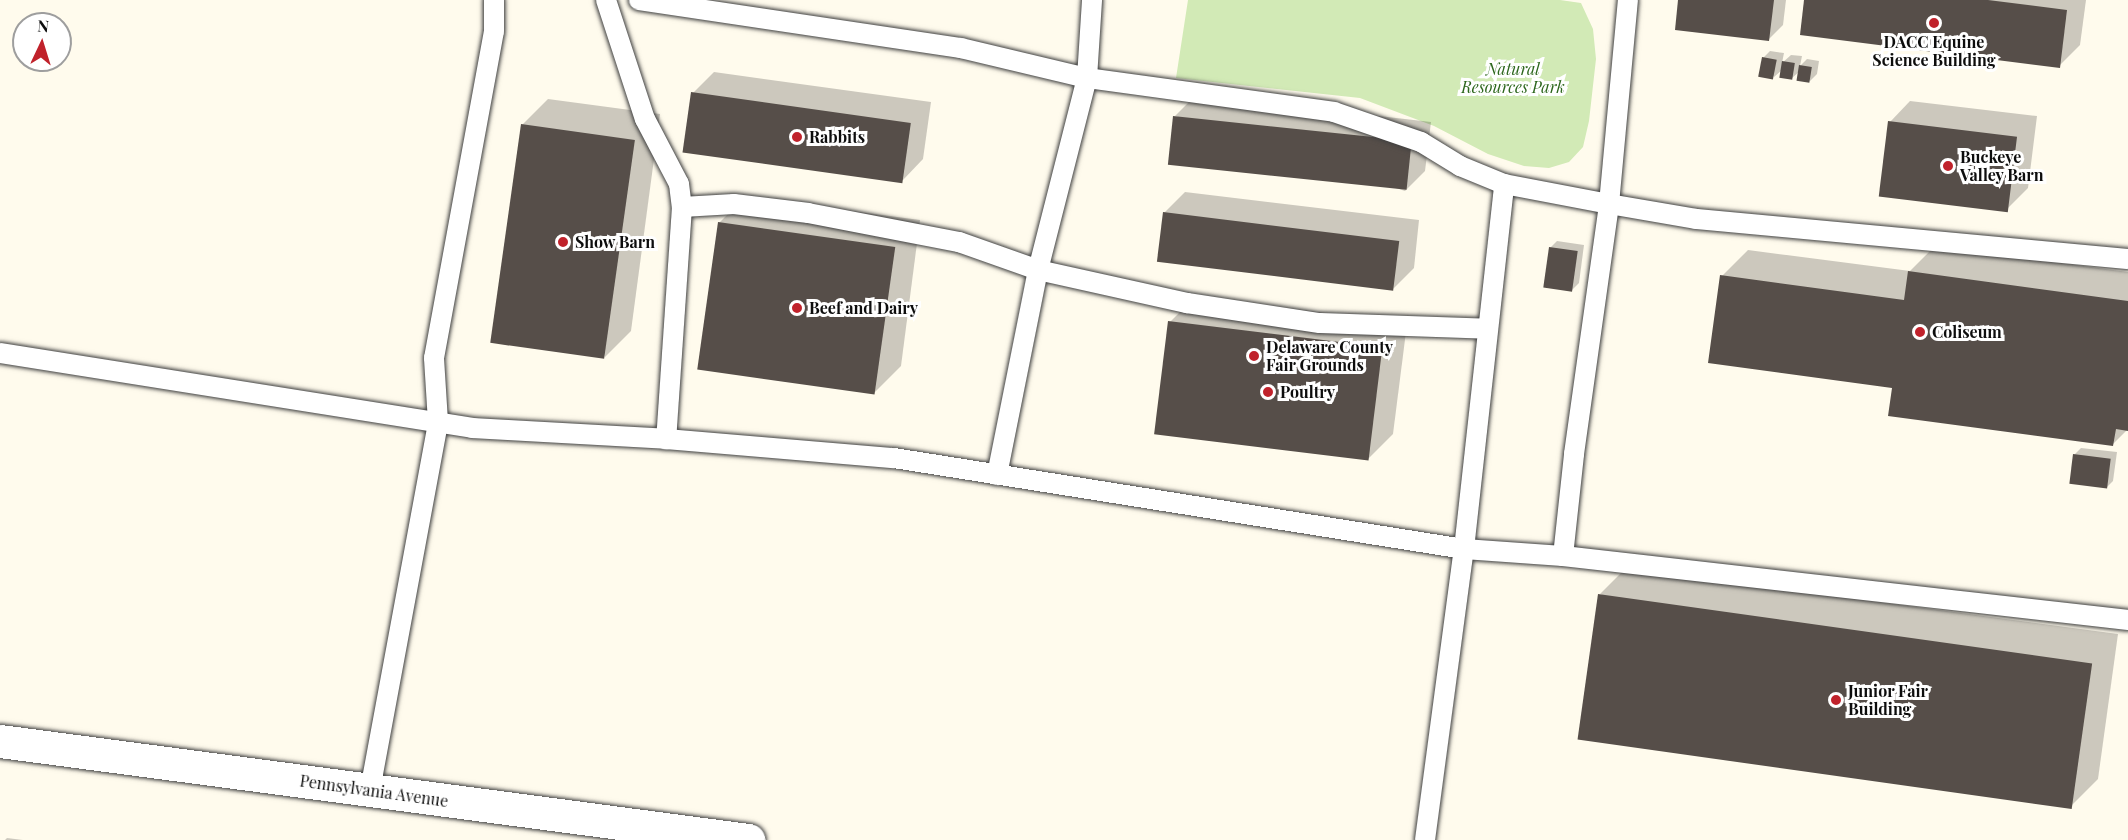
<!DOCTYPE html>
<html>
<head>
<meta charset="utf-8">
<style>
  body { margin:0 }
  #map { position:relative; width:2128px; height:840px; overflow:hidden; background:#fffbed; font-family:"Playfair Display",serif }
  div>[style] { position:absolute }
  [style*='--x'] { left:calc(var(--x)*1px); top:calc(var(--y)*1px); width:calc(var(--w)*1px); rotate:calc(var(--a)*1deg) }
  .green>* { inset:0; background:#d2eab6 }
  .shadow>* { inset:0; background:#0003 }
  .building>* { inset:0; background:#564e49; transform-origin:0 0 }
  .roads { filter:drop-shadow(0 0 2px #404040) drop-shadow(0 0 2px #404040) }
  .service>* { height:20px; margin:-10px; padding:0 10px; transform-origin:10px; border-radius:10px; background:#fff }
  .tertiary>* { height:33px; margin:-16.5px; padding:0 16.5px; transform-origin:16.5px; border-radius:16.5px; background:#fff }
  .dots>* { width:16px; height:16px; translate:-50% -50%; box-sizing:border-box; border:3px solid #fff; border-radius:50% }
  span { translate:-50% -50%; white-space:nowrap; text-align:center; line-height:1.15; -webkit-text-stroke:6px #fff; paint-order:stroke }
  .poi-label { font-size:16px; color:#0d0d0d; font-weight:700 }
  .left { translate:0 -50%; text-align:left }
  .park-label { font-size:16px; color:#2c661c; font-style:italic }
  .street-label { font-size:16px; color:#0d0d0d }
  .north { position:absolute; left:12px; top:12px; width:60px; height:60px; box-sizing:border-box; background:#fff; border:2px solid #9e9e9e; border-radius:50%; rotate:4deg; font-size:16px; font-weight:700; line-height:24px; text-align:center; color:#0d0d0d }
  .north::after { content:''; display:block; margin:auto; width:21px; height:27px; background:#c0222b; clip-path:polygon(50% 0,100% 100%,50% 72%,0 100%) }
</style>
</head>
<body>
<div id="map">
  <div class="green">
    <div style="clip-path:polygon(1188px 0,1560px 0,1581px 3px,1593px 29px,1596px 59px,1589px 121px,1583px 147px,1569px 162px,1549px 168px,1524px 166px,1488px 154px,1434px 126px,1360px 98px,1176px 78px)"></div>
  </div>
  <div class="shadow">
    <div style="clip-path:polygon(1680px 0,1786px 0,1783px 25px,1768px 40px)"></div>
    <div style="clip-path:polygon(1806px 0,2086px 0,2080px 45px,2059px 66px)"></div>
    <div style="clip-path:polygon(1770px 51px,1784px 53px,1782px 63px,1791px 55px,1802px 56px,1800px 66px,1807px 59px,1819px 61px,1817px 74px,1810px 81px,1800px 71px,1792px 78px,1783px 69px,1774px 77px,1763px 58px)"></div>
    <div style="clip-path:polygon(714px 72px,931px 102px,923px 159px,903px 180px,693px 93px)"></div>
    <div style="clip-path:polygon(1196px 95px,1431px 122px,1425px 171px,1405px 191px,1175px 116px)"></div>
    <div style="clip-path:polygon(548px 99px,660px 114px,631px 331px,605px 357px,522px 125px)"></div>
    <div style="clip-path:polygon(1910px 101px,2037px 116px,2028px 188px,2007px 209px,1890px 122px)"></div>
    <div style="clip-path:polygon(1185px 192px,1419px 220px,1414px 268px,1393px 289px,1164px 213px)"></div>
    <div style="clip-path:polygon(745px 197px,920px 220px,901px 366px,875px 392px,719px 223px)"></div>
    <div style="clip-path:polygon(1557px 241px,1584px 245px,1579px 283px,1572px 290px,1550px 248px)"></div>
    <div style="clip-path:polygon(1935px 246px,2128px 272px,2128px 429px,2113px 444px,1894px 387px,1722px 276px,1748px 250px,1910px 271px)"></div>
    <div style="clip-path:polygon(1196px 296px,1407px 324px,1393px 434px,1367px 460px,1170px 322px)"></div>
    <div style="clip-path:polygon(2081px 448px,2117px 452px,2113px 481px,2106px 488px,2074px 455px)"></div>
    <div style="clip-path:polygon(1626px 568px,2118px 634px,2098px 779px,2072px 805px,1600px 594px)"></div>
    <div style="clip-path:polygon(7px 838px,23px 840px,5px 840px)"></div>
  </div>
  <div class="building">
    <div style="clip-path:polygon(1678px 0,1774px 0,1769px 41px,1675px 30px)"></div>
    <div style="clip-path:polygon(1804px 0,1988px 0,2067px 10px,2060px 68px,1800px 35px)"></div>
    <div style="left:1762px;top:57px;width:15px;height:20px;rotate:11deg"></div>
    <div style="left:1782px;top:61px;width:13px;height:17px;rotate:9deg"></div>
    <div style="left:1799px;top:65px;width:13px;height:16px;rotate:9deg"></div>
    <div style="left:691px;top:92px;width:222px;height:61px;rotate:8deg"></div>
    <div style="left:1173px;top:116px;width:240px;height:49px;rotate:6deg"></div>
    <div style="left:1888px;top:121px;width:130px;height:76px;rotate:7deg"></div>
    <div style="left:521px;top:124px;width:115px;height:221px;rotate:8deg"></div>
    <div style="left:1163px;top:212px;width:238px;height:50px;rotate:7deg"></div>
    <div style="left:718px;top:222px;width:179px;height:149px;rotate:8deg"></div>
    <div style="left:1549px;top:247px;width:29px;height:41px;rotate:8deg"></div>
    <div style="clip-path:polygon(1908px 271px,2128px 301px,2128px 431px,2116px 429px,2113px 446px,1888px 416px,1892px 388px,1708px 363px,1720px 275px,1904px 300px)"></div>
    <div style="left:1168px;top:321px;width:216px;height:114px;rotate:7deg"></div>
    <div style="left:2073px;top:454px;width:38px;height:30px;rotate:7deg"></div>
    <div style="left:1598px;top:594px;width:499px;height:147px;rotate:8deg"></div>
  </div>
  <div class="roads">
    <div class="service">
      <div style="--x:606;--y:0;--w:125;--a:71.9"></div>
      <div style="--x:645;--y:119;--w:73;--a:62.4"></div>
      <div style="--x:679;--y:184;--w:23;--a:83"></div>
      <div style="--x:682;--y:207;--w:233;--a:93.9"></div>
      <div style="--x:639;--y:0;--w:326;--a:8.5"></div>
      <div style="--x:961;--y:48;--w:130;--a:13.4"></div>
      <div style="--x:1087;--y:78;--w:249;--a:7.8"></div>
      <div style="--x:1334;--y:112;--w:92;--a:19"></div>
      <div style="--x:1421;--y:142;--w:46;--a:31.6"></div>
      <div style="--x:1460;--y:166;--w:48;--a:22.2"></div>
      <div style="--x:1504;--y:184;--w:107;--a:10.8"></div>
      <div style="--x:1609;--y:204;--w:88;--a:9.8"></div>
      <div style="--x:1696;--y:219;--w:434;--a:5.3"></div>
      <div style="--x:682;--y:207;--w:52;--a:-3.3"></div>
      <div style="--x:734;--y:204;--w:75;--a:6.9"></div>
      <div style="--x:808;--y:213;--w:154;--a:10.9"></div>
      <div style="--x:959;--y:242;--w:84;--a:19.5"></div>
      <div style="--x:1038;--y:270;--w:153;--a:12.5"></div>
      <div style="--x:1187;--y:303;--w:134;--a:8.6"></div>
      <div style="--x:1320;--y:323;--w:168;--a:2"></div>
      <div style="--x:0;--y:353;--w:478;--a:9"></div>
      <div style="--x:472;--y:428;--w:194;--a:3.2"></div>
      <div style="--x:666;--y:439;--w:229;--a:4.8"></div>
      <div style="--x:894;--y:458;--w:577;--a:9.07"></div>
      <div style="--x:1464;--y:549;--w:99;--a:4"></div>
      <div style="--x:1563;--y:556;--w:569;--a:6.46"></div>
      <div style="--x:997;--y:475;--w:209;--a:-78.7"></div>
      <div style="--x:1038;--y:270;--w:198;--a:-75.7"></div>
      <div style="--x:1087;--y:78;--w:78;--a:-86.3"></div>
      <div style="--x:1563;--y:556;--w:103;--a:-83.8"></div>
      <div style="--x:1574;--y:454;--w:252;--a:-82"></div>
      <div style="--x:1609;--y:204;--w:205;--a:-84.7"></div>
      <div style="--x:370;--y:790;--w:374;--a:-79.5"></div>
      <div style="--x:438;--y:422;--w:64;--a:-93.6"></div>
      <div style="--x:434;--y:358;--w:332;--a:-79.6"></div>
      <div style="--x:494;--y:31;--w:31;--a:-90"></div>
      <div style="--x:1425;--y:840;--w:294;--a:-82.4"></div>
      <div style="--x:1464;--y:549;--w:367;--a:-83.7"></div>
    </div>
    <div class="tertiary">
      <div style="--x:0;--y:741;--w:755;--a:7.54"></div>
    </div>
  </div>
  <div class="dots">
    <div style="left:1934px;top:23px;background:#c0222b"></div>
    <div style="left:797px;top:137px;background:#c0222b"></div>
    <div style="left:1948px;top:166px;background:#c0222b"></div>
    <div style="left:563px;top:242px;background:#c0222b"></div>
    <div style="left:797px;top:308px;background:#c0222b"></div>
    <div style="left:1920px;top:332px;background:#c0222b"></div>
    <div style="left:1254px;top:356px;background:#c0222b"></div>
    <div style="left:1268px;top:392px;background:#c0222b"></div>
    <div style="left:1836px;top:700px;background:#c0222b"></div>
  </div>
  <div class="poi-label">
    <span style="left:1934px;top:51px">DACC Equine<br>Science Building</span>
    <span class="left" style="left:809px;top:137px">Rabbits</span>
    <span class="left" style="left:1960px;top:166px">Buckeye<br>Valley Barn</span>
    <span class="left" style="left:575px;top:242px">Show Barn</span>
    <span class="left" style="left:809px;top:308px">Beef and Dairy</span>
    <span class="left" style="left:1932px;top:332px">Coliseum</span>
    <span class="left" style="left:1266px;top:356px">Delaware County<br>Fair Grounds</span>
    <span class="left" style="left:1280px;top:392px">Poultry</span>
    <span class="left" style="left:1848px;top:700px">Junior Fair<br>Building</span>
  </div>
  <div class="park-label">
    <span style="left:1513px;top:78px">Natural<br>Resources Park</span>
  </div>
  <div class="street-label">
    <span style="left:374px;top:791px;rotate:8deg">Pennsylvania Avenue</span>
  </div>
  <div class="north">N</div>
</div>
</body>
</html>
